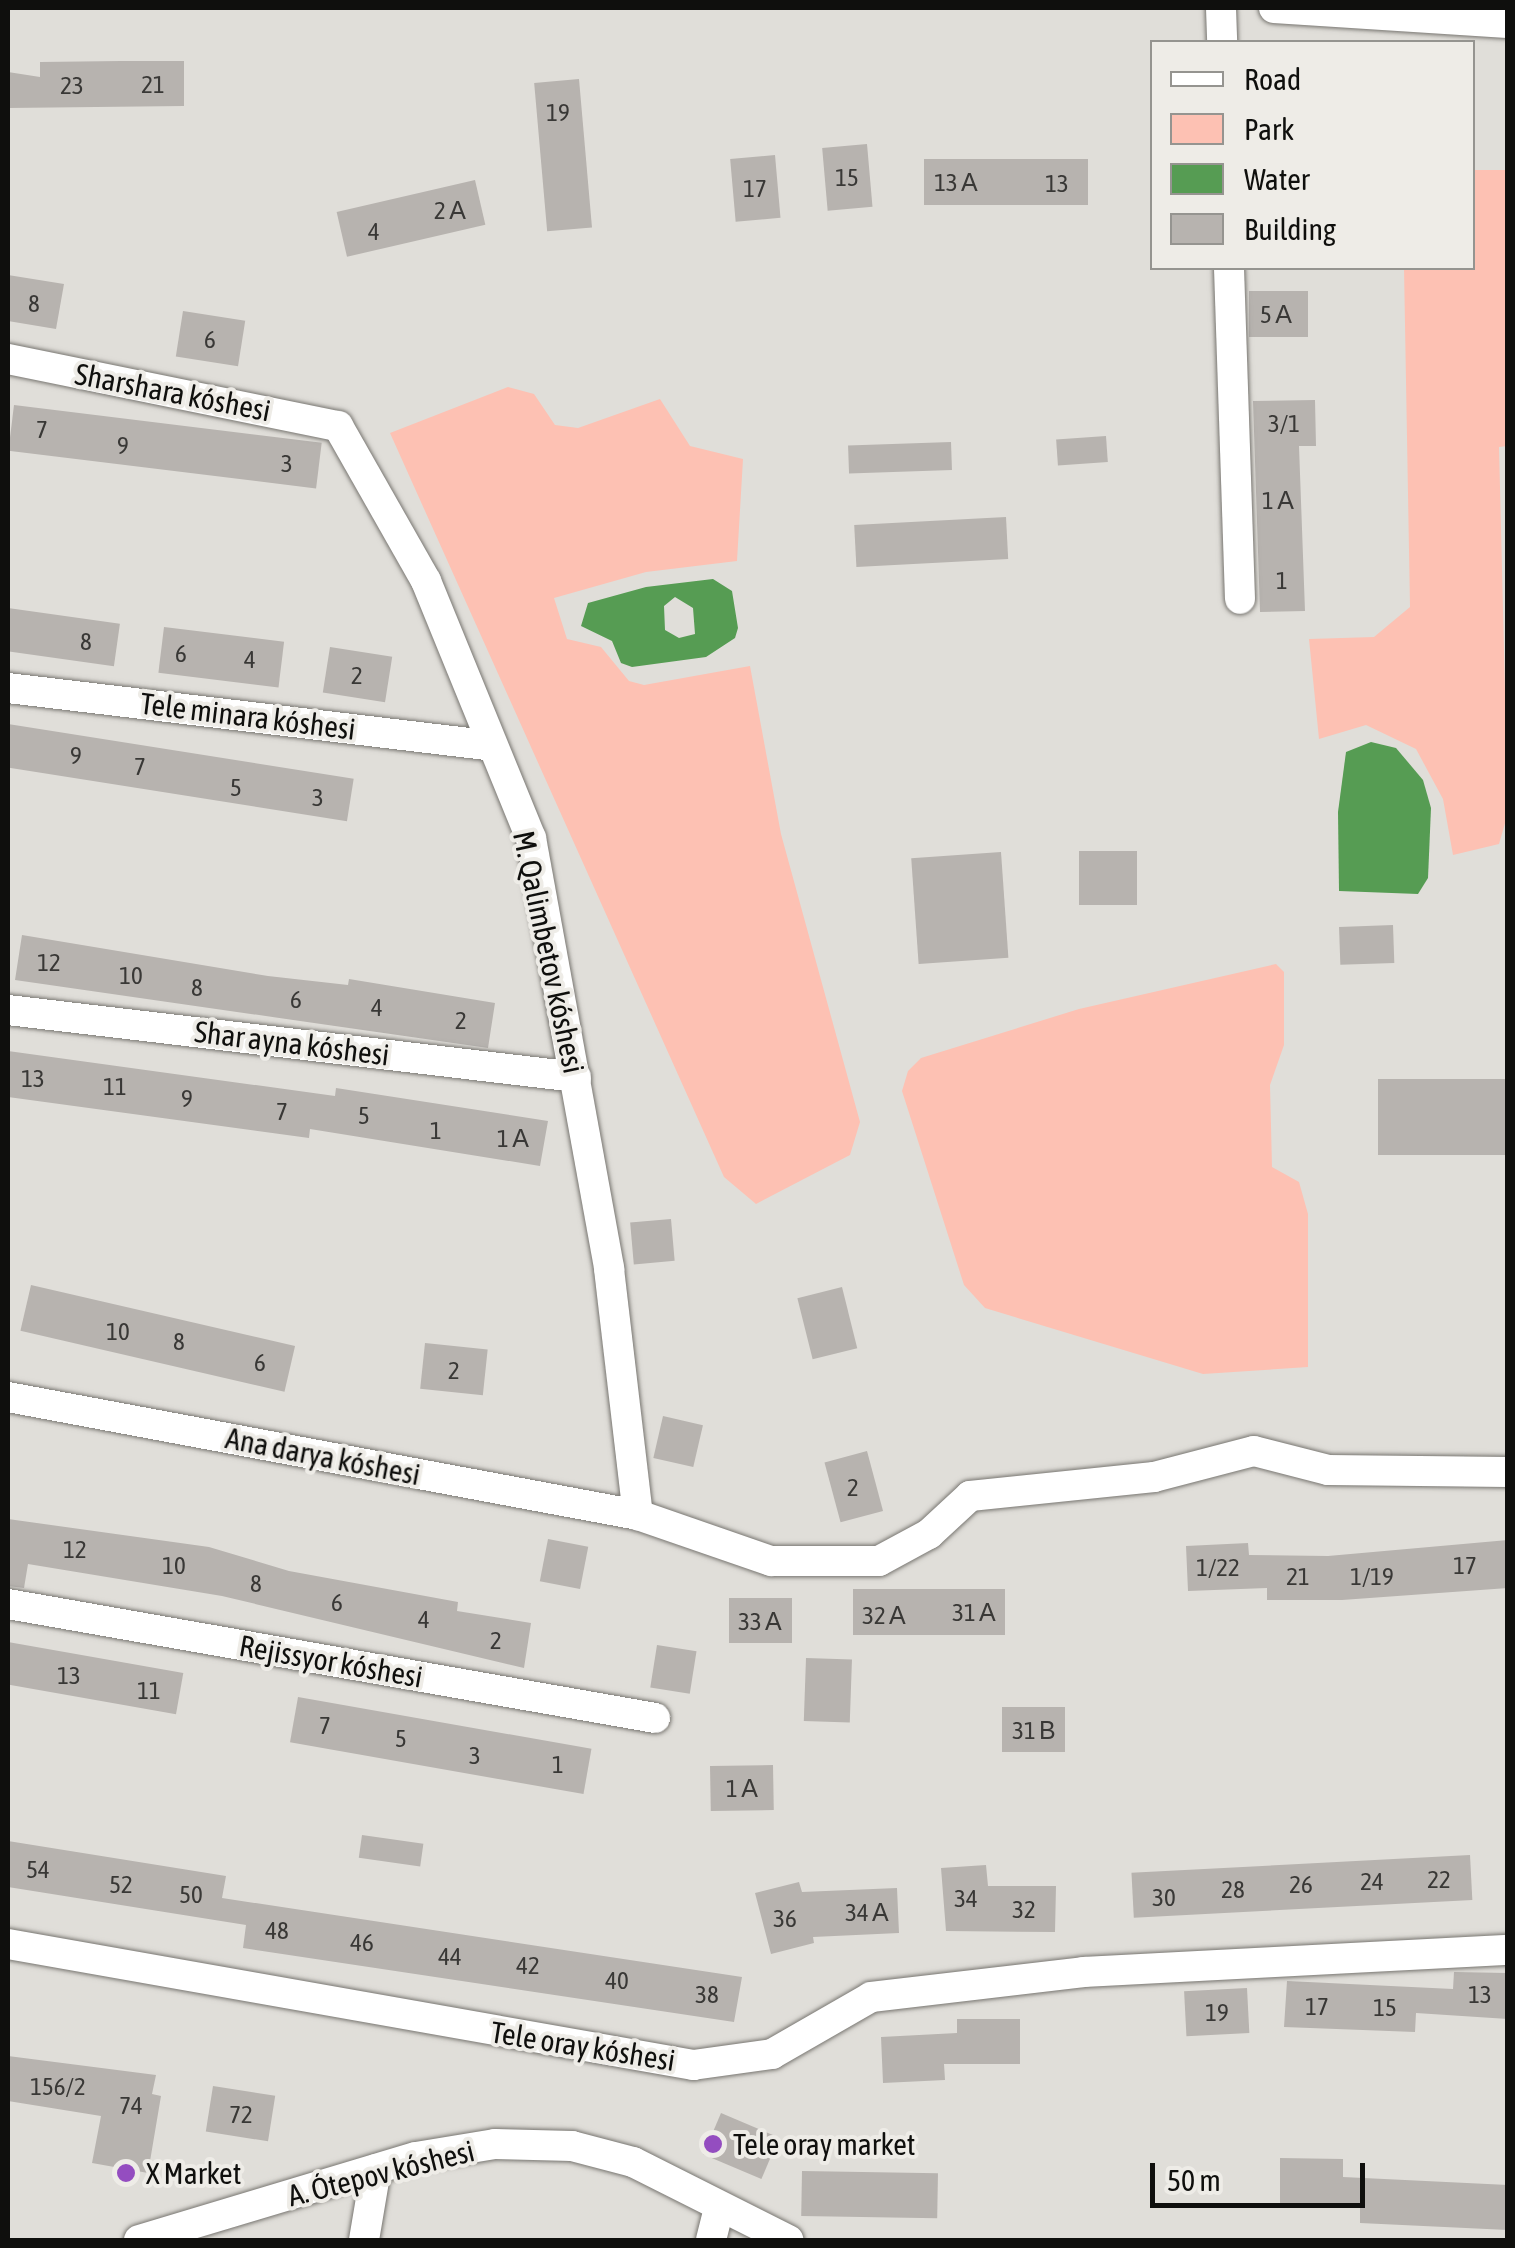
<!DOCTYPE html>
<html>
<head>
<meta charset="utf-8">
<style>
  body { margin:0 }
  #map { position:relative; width:1515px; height:2248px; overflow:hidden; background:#e0ded9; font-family:"Asap Condensed",sans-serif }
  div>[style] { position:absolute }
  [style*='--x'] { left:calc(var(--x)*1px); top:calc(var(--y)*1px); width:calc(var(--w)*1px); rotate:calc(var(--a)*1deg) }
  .green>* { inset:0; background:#fdc1b3 }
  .water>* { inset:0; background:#569c53 }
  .building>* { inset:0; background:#b7b3af; transform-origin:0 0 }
  .roads { filter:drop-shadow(0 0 2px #787671) drop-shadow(0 0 2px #787671) }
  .minor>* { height:30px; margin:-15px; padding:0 15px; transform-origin:15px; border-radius:15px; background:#fff }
  .dots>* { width:28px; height:28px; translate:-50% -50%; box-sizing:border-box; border:5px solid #eeece7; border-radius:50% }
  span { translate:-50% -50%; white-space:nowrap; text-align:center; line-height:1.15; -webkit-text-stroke:8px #eeece7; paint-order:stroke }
  .number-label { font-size:25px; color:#393836 }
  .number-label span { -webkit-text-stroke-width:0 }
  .street-label { font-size:30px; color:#0f0f0d }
  .poi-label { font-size:30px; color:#0f0f0d }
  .left { translate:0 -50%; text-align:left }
  .frame { position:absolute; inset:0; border:10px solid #0f0f0d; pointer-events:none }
  .legend { position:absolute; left:1150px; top:40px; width:325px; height:230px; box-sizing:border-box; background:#eeece7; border:2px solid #959490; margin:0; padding:12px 18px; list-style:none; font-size:30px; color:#0f0f0d }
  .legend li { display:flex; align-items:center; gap:20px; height:50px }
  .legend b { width:50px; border:2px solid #959490 }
  .scale { position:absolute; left:1150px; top:2163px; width:215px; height:45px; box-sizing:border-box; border:5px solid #0f0f0d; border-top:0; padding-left:12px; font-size:30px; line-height:35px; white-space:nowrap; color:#0f0f0d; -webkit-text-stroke:8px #eeece7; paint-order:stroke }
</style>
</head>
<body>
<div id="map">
  <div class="green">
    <div style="clip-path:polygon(1473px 170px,1507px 170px,1508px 446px,1499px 447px,1508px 813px,1499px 844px,1453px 855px,1443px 799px,1416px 749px,1366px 725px,1319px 739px,1309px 639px,1374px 637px,1410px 607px,1404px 268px,1472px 268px)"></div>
    <div style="clip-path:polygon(508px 387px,534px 394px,555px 425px,578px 428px,660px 399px,690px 446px,743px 459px,737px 561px,646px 572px,554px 598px,567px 639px,601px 647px,629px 681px,644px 685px,750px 666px,781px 834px,860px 1122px,850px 1155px,756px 1204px,724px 1177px,390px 433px)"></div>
    <div style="clip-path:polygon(1276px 964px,1284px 972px,1284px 1045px,1270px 1085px,1272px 1167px,1299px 1182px,1308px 1214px,1308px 1367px,1203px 1374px,985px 1308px,964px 1285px,902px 1091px,908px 1071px,921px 1058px,1079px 1009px)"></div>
  </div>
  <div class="water">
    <div style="clip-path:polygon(evenodd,713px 579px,732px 591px,738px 628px,735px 638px,706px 657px,632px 667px,621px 663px,612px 641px,581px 626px,588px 603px,646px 587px,713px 579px,675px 597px,693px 608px,695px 634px,679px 638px,665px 630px,664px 606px,675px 597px)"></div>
    <div style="clip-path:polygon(1371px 742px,1396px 748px,1423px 780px,1431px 808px,1428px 878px,1418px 894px,1339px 891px,1338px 812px,1346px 752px)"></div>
  </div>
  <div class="building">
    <div style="clip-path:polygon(121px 61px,184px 61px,184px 106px,8px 108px,8px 72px,40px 77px,40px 62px)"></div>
    <div style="left:579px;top:79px;width:149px;height:45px;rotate:85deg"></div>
    <div style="left:867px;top:144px;width:63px;height:45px;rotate:85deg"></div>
    <div style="left:775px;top:155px;width:63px;height:45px;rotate:85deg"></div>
    <div style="left:924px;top:159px;width:164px;height:46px"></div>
    <div style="left:475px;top:180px;width:46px;height:142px;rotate:77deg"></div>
    <div style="clip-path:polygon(8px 275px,64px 284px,56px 329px,8px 321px)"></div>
    <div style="left:1249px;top:291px;width:59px;height:46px"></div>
    <div style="left:183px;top:311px;width:63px;height:46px;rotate:9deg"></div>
    <div style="clip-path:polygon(1315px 400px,1316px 446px,1299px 446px,1305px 611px,1260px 612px,1253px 401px)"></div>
    <div style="left:14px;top:405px;width:310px;height:46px;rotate:7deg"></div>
    <div style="left:1106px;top:436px;width:26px;height:50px;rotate:86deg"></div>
    <div style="left:951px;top:442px;width:28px;height:103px;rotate:88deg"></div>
    <div style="left:1006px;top:517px;width:42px;height:152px;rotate:87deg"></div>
    <div style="left:8px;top:608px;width:113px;height:43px;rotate:8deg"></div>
    <div style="left:164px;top:627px;width:121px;height:46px;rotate:7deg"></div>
    <div style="left:330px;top:647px;width:63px;height:46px;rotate:9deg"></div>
    <div style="left:8px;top:724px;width:350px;height:43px;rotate:9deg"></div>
    <div style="left:1079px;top:851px;width:58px;height:54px"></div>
    <div style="left:1001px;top:852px;width:106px;height:90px;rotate:86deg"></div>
    <div style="left:1393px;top:925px;width:38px;height:54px;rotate:88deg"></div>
    <div style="clip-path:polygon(22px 935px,268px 976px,348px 985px,349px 979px,495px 1003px,488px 1048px,15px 980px)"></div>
    <div style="clip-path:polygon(8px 1051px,335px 1096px,336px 1088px,548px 1121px,540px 1166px,310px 1129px,309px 1138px,8px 1097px)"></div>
    <div style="left:1508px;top:1079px;width:76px;height:130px;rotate:90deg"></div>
    <div style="left:671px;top:1219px;width:42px;height:41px;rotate:85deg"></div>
    <div style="left:31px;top:1285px;width:271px;height:47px;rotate:13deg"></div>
    <div style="left:842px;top:1287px;width:63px;height:46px;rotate:76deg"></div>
    <div style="left:425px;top:1343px;width:63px;height:46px;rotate:6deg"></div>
    <div style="left:663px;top:1416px;width:41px;height:43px;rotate:13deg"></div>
    <div style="left:867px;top:1451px;width:62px;height:44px;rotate:75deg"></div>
    <div style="clip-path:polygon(8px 1519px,209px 1547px,289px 1571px,458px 1602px,457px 1611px,531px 1623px,524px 1668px,222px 1596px,28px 1564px,24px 1588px,8px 1586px)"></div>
    <div style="left:548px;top:1539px;width:41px;height:43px;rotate:11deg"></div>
    <div style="clip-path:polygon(1508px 1540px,1508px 1588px,1342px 1600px,1267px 1600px,1267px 1588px,1188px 1591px,1186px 1546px,1248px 1543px,1249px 1555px,1328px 1556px)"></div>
    <div style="left:1005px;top:1589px;width:46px;height:152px;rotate:90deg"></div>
    <div style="left:729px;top:1598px;width:63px;height:45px"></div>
    <div style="left:8px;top:1642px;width:178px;height:42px;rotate:10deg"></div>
    <div style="left:657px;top:1645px;width:40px;height:43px;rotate:9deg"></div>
    <div style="left:806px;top:1658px;width:46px;height:63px;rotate:2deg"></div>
    <div style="left:298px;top:1697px;width:298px;height:46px;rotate:10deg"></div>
    <div style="left:1002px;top:1707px;width:63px;height:45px"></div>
    <div style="left:773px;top:1765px;width:45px;height:63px;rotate:89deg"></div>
    <div style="left:362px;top:1835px;width:62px;height:23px;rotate:8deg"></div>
    <div style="clip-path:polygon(8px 1841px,226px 1876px,222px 1898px,742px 1977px,734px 2022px,243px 1948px,246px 1925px,8px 1887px)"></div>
    <div style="left:1470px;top:1855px;width:45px;height:339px;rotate:87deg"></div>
    <div style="clip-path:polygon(986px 1865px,988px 1886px,1056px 1886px,1055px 1932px,946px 1931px,941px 1868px)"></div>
    <div style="clip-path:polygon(799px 1882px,802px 1892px,897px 1888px,899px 1933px,813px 1937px,814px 1943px,771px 1954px,755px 1893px)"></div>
    <div style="clip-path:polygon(1454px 1972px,1508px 1973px,1508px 2019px,1416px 2013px,1415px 2032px,1284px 2027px,1287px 1981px,1453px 1989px)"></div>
    <div style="left:1247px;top:1988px;width:45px;height:63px;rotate:87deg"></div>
    <div style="clip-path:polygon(957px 2019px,1020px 2019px,1020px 2064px,944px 2064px,945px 2080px,883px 2083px,881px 2037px,957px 2033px)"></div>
    <div style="clip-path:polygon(8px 2056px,156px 2075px,152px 2094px,161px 2096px,148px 2173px,92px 2163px,101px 2116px,8px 2101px)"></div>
    <div style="left:213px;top:2086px;width:63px;height:46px;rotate:9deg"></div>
    <div style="left:721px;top:2113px;width:63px;height:45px;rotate:23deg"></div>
    <div style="clip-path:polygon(1280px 2158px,1343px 2159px,1343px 2177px,1508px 2185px,1508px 2230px,1360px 2223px,1360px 2205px,1280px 2204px)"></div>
    <div style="left:802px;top:2171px;width:136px;height:45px;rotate:1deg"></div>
  </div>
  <div class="roads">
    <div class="minor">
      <div style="--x:1221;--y:8;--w:34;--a:88"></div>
      <div style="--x:1274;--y:8;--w:234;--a:3.7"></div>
      <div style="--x:1229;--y:268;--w:331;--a:88.1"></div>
      <div style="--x:8;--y:359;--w:337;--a:11.5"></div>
      <div style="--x:338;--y:426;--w:178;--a:60.4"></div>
      <div style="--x:426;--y:581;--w:278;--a:67.8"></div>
      <div style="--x:531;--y:838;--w:438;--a:79.7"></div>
      <div style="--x:609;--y:1269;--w:248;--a:83.3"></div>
      <div style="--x:8;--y:688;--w:484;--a:6.8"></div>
      <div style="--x:8;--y:1010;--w:572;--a:6.73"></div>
      <div style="--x:8;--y:1397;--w:641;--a:10.61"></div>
      <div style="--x:638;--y:1515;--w:141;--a:19.1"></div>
      <div style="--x:771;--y:1561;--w:108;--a:0"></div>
      <div style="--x:879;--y:1561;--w:57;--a:-28.4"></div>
      <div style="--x:929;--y:1534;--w:56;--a:-42.8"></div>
      <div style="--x:970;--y:1496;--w:185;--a:-5.9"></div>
      <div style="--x:1154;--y:1477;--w:103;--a:-14.6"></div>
      <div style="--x:1254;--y:1451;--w:76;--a:14.4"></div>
      <div style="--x:1328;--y:1470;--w:180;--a:0.6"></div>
      <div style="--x:8;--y:1604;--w:657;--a:9.99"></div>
      <div style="--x:8;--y:1944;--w:696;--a:10.02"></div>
      <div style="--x:693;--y:2065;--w:80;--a:-7.9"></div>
      <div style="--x:772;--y:2054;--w:114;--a:-29.9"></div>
      <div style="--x:871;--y:1997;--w:214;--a:-6.7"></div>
      <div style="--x:1084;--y:1972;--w:425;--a:-3"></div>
      <div style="--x:139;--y:2240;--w:289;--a:-16.7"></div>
      <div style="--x:416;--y:2157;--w:80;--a:-9.3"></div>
      <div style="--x:495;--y:2144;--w:77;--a:1.5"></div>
      <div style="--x:572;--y:2146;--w:63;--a:14.7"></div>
      <div style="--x:633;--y:2162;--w:174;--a:26.7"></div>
      <div style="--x:364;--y:2240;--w:72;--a:-80.4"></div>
      <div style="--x:711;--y:2240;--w:34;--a:-76"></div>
    </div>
  </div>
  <div class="dots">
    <div style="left:713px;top:2144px;background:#944dc0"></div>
    <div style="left:126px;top:2173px;background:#944dc0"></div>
  </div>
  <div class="number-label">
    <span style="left:153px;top:84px">21</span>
    <span style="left:72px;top:85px">23</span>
    <span style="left:558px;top:112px">19</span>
    <span style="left:847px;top:177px">15</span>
    <span style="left:956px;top:182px">13 А</span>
    <span style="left:1057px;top:183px">13</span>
    <span style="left:755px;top:188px">17</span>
    <span style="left:450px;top:210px">2 А</span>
    <span style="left:374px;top:231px">4</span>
    <span style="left:34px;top:303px">8</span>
    <span style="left:1276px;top:314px">5 А</span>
    <span style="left:210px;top:339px">6</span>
    <span style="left:1284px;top:423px">3/1</span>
    <span style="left:42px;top:429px">7</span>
    <span style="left:123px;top:445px">9</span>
    <span style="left:287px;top:463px">3</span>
    <span style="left:1278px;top:500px">1 А</span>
    <span style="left:1282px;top:580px">1</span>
    <span style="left:86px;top:641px">8</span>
    <span style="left:181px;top:653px">6</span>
    <span style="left:250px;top:659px">4</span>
    <span style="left:357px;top:675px">2</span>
    <span style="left:76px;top:755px">9</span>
    <span style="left:140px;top:766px">7</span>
    <span style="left:236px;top:787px">5</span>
    <span style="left:318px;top:797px">3</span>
    <span style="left:49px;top:962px">12</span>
    <span style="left:131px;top:975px">10</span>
    <span style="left:197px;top:987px">8</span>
    <span style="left:296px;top:999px">6</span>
    <span style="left:377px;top:1007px">4</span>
    <span style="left:461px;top:1020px">2</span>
    <span style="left:33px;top:1078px">13</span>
    <span style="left:115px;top:1086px">11</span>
    <span style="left:187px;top:1098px">9</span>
    <span style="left:282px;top:1111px">7</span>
    <span style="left:364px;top:1115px">5</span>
    <span style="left:436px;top:1130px">1</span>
    <span style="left:513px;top:1138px">1 А</span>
    <span style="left:118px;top:1331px">10</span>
    <span style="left:179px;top:1341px">8</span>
    <span style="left:260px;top:1362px">6</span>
    <span style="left:454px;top:1370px">2</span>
    <span style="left:853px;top:1487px">2</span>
    <span style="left:75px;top:1549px">12</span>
    <span style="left:174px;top:1565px">10</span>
    <span style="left:1465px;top:1565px">17</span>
    <span style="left:1218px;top:1567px">1/22</span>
    <span style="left:1298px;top:1576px">21</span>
    <span style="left:1372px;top:1576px">1/19</span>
    <span style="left:256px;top:1583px">8</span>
    <span style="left:337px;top:1602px">6</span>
    <span style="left:974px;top:1612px">31 А</span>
    <span style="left:884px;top:1615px">32 А</span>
    <span style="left:424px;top:1619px">4</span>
    <span style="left:760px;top:1621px">33 А</span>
    <span style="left:496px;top:1640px">2</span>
    <span style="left:69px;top:1675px">13</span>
    <span style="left:149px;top:1690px">11</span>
    <span style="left:325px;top:1725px">7</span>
    <span style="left:1034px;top:1730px">31 В</span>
    <span style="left:401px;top:1738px">5</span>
    <span style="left:475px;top:1755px">3</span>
    <span style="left:558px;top:1764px">1</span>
    <span style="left:742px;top:1788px">1 А</span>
    <span style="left:38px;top:1869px">54</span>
    <span style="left:1439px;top:1879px">22</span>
    <span style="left:1372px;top:1881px">24</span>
    <span style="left:121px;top:1884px">52</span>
    <span style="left:1301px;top:1884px">26</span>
    <span style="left:1233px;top:1889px">28</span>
    <span style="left:191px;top:1894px">50</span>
    <span style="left:1164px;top:1897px">30</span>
    <span style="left:966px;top:1898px">34</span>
    <span style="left:1024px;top:1909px">32</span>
    <span style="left:867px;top:1912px">34 А</span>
    <span style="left:785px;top:1918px">36</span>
    <span style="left:277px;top:1930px">48</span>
    <span style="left:362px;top:1942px">46</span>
    <span style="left:450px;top:1956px">44</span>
    <span style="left:528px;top:1965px">42</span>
    <span style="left:617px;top:1980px">40</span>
    <span style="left:707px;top:1994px">38</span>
    <span style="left:1480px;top:1994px">13</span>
    <span style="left:1317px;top:2006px">17</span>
    <span style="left:1385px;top:2007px">15</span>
    <span style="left:1217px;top:2012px">19</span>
    <span style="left:58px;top:2086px">156/2</span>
    <span style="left:131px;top:2105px">74</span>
    <span style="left:241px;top:2114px">72</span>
  </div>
  <div class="street-label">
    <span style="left:173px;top:392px;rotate:11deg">Sharshara kóshesi</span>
    <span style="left:248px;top:716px;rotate:7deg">Tele minara kóshesi</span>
    <span style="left:549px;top:952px;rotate:78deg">M. Qalimbetov kóshesi</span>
    <span style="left:292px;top:1043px;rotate:7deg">Shar ayna kóshesi</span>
    <span style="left:323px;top:1456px;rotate:11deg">Ana darya kóshesi</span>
    <span style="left:331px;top:1661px;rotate:10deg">Rejissyor kóshesi</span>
    <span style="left:583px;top:2046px;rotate:9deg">Tele oray kóshesi</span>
    <span style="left:381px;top:2173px;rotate:-14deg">A. Ótepov kóshesi</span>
  </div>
  <div class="poi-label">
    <span class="left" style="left:733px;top:2144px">Tele oray market</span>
    <span class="left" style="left:146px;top:2173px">X Market</span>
  </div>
  <div class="frame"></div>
  <ul class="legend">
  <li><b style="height:12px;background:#fff"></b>Road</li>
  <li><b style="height:28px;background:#fdc1b3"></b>Park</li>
  <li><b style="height:28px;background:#569c53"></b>Water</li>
  <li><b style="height:28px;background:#b7b3af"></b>Building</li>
  </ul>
  <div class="scale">50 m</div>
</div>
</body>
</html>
